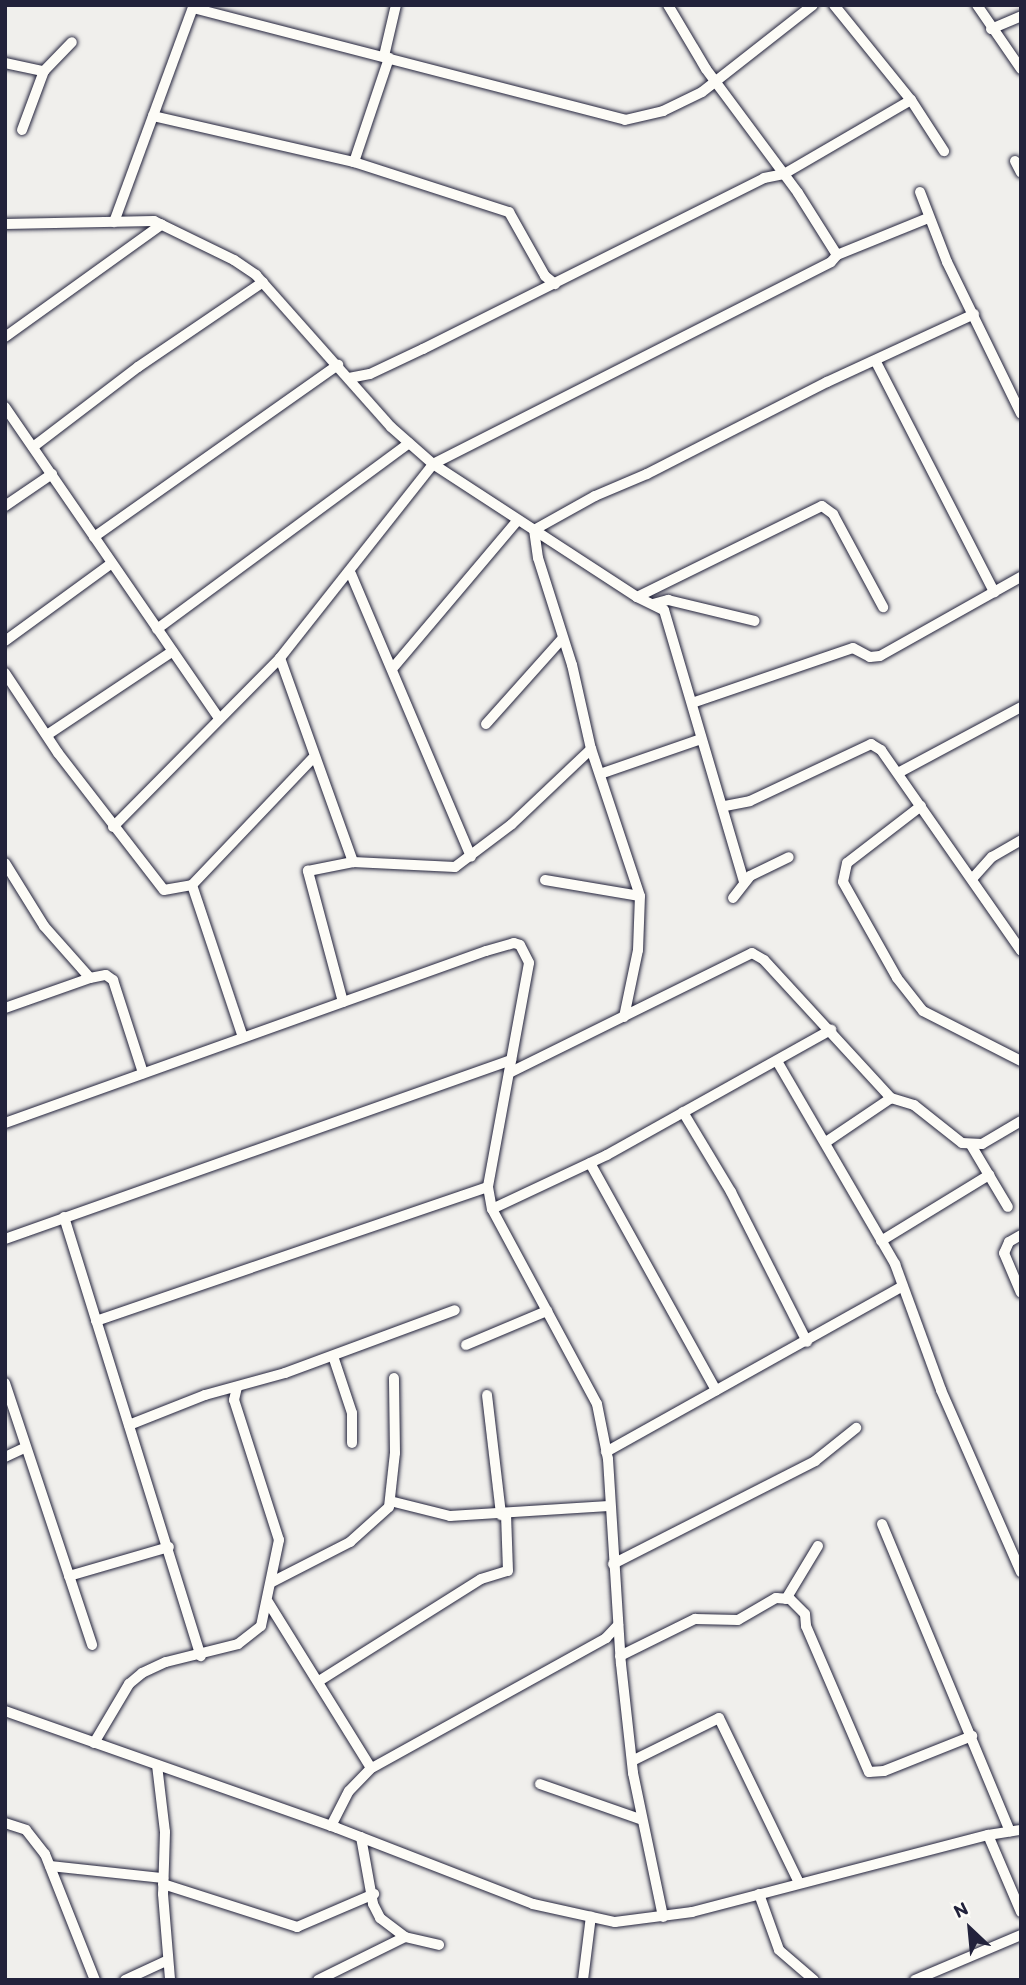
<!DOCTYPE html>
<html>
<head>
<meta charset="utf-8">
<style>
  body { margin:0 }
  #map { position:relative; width:1026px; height:1985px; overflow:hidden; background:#f0efec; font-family:Itim,sans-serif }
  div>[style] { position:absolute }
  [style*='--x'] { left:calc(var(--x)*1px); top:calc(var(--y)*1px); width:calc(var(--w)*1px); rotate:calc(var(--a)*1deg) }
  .roads { filter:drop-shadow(0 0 2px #22223b) drop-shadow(0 0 2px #22223b) }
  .minor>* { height:10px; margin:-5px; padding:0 5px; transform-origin:5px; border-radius:5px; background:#fdfcf7 }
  span { translate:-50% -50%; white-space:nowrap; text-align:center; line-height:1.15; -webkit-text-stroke:6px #fdfcf7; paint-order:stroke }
  .frame { position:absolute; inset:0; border:7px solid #22223b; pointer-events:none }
  .north { position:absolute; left:935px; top:1894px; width:70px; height:70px; -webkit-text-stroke:5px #fdfcf7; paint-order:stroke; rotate:334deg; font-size:19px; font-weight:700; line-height:28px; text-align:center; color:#22223b }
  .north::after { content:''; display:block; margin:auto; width:24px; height:32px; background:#22223b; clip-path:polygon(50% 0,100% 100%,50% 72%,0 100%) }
</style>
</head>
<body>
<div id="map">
  <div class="roads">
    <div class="minor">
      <div style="--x:668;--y:5;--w:74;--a:59.3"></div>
      <div style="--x:706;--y:69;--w:154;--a:53.4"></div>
      <div style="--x:798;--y:193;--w:73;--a:57.8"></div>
      <div style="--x:834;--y:5;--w:122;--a:51"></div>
      <div style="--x:911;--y:100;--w:61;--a:57.1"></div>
      <div style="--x:977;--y:5;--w:78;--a:55.5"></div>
      <div style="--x:193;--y:8;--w:446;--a:14.5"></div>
      <div style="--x:625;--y:120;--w:39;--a:-13"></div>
      <div style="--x:663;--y:111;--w:43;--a:-26"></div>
      <div style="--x:702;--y:92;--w:141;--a:-38.1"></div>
      <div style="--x:991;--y:29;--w:33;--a:-23"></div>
      <div style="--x:384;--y:56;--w:52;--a:-76.8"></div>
      <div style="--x:5;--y:63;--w:40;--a:12"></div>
      <div style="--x:153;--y:116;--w:206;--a:12.9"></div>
      <div style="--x:354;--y:162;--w:163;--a:17.9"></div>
      <div style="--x:509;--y:212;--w:73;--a:60.6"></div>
      <div style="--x:545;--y:276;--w:13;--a:39"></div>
      <div style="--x:22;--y:130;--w:63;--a:-69.6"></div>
      <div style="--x:44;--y:71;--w:40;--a:-46"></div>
      <div style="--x:1015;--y:161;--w:13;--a:63"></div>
      <div style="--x:354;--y:162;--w:110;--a:-71.4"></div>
      <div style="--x:920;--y:192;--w:75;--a:68.9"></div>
      <div style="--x:947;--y:262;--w:169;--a:64"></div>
      <div style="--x:114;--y:222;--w:231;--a:-69.8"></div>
      <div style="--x:5;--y:224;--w:149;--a:-1.2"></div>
      <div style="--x:154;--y:221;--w:89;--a:26"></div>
      <div style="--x:234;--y:260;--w:27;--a:34"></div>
      <div style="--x:256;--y:275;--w:203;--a:48.4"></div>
      <div style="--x:391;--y:427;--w:56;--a:41.4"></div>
      <div style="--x:433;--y:464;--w:244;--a:33.1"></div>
      <div style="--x:637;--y:597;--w:30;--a:26"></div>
      <div style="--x:664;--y:610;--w:284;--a:73.6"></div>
      <div style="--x:5;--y:337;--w:193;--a:-35.7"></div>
      <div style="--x:876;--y:362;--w:259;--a:62.8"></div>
      <div style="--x:349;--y:378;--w:21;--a:-11"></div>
      <div style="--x:370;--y:374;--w:59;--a:-25.3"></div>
      <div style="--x:423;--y:349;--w:381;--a:-26.6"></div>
      <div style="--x:764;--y:178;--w:20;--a:-11"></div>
      <div style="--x:784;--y:174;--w:147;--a:-30.2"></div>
      <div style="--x:5;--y:407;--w:378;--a:55.5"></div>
      <div style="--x:33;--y:447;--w:132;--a:-37.3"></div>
      <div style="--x:138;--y:367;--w:151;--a:-34.2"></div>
      <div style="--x:5;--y:506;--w:57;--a:-34.2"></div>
      <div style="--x:94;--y:537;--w:299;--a:-35.2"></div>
      <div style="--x:351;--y:574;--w:307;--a:67"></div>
      <div style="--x:637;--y:597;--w:206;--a:-26.2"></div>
      <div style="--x:822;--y:506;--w:14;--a:36"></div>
      <div style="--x:833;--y:514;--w:106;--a:61.7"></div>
      <div style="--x:653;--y:604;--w:16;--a:-15"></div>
      <div style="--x:668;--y:600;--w:89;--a:13.6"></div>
      <div style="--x:157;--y:629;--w:313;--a:-36.4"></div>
      <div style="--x:5;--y:641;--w:132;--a:-36.1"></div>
      <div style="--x:280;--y:658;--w:217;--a:70.3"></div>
      <div style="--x:392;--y:669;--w:195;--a:-49.8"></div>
      <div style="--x:5;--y:673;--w:96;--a:56.5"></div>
      <div style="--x:58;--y:753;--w:173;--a:52.3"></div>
      <div style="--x:164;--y:890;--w:28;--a:-10"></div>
      <div style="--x:192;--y:885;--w:175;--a:-46.4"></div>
      <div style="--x:692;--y:703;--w:170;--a:-18.9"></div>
      <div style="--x:853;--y:648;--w:19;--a:28"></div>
      <div style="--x:870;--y:657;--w:10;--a:-6"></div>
      <div style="--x:880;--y:656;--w:162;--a:-29.3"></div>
      <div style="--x:486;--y:724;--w:114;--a:-48.2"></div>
      <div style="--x:47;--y:735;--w:151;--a:-33.7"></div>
      <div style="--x:898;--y:773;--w:140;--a:-28.2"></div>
      <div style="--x:600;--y:774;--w:107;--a:-19.1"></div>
      <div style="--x:725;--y:806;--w:25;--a:-11"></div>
      <div style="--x:750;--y:801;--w:134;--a:-25.2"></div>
      <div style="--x:871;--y:744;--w:12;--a:31"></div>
      <div style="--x:881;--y:750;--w:245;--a:55.1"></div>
      <div style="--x:921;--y:806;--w:93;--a:142.4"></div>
      <div style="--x:847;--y:863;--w:19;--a:102"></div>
      <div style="--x:843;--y:882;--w:110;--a:60.6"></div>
      <div style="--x:897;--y:978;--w:42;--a:51.8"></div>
      <div style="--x:923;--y:1011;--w:110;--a:27"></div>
      <div style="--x:113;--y:827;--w:238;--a:-45.3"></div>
      <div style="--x:280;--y:658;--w:247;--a:-51.7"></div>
      <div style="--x:433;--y:464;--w:446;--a:-26.9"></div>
      <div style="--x:831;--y:262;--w:9;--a:-49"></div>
      <div style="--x:837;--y:255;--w:98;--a:-22.1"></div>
      <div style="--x:5;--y:863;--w:74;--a:58.2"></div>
      <div style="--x:44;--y:926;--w:69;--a:48.5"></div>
      <div style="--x:90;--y:978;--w:16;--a:-11"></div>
      <div style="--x:106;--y:975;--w:9;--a:36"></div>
      <div style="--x:113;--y:980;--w:98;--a:72.1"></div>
      <div style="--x:972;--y:879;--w:30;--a:-48"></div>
      <div style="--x:992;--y:857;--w:34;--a:-30"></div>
      <div style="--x:545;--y:880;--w:96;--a:9.6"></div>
      <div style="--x:192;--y:885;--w:160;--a:71.5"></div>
      <div style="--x:733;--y:898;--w:28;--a:-52"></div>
      <div style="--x:750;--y:876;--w:43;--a:-26"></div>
      <div style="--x:343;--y:1002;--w:136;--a:-105"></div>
      <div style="--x:308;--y:871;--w:46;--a:-11.3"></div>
      <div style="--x:353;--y:862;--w:102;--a:2.8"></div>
      <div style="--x:455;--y:867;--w:71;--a:-37"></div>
      <div style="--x:512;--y:824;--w:109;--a:-43.5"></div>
      <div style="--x:5;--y:1008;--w:90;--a:-19.4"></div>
      <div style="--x:624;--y:1017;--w:68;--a:-78.2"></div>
      <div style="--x:638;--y:950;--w:54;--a:-87.9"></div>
      <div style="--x:640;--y:896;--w:155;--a:-108.4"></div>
      <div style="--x:591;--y:749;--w:86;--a:-102.7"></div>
      <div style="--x:572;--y:665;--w:112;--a:-107.6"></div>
      <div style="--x:538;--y:558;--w:28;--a:-98"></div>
      <div style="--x:534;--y:530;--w:70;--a:-29.1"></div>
      <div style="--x:595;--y:496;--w:56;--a:-22.9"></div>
      <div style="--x:647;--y:474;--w:202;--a:-27.1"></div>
      <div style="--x:827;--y:382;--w:162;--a:-24.8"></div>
      <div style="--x:777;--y:1061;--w:235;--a:59.8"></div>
      <div style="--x:895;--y:1264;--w:134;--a:69.9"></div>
      <div style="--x:941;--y:1390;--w:199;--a:66.3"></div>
      <div style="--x:509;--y:1073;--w:271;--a:-26.3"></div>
      <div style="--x:752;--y:953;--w:14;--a:30"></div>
      <div style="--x:764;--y:960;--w:188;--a:47.4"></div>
      <div style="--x:891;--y:1098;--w:24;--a:17"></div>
      <div style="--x:914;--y:1105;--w:61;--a:38.4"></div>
      <div style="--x:962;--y:1143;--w:20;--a:3"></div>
      <div style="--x:982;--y:1144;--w:45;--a:-30.5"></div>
      <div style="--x:683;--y:1112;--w:93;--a:59"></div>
      <div style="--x:731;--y:1192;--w:168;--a:63.1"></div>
      <div style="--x:5;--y:1123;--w:511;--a:-19.68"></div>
      <div style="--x:486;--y:951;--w:29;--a:-16"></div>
      <div style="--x:514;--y:943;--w:6;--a:18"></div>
      <div style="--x:520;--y:945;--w:20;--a:63"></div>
      <div style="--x:529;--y:963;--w:228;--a:100.4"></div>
      <div style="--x:488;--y:1187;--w:22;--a:80"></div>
      <div style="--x:492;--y:1209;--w:221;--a:61.7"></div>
      <div style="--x:597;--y:1404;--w:56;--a:78.7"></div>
      <div style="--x:608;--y:1459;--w:205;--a:86.4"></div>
      <div style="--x:621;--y:1664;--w:110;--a:83.7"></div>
      <div style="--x:633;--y:1773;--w:147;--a:78.2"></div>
      <div style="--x:826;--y:1142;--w:78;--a:-34.1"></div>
      <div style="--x:971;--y:1145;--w:72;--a:59.2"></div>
      <div style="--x:590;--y:1163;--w:260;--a:61"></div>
      <div style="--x:492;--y:1209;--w:127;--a:-25.2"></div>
      <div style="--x:607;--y:1155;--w:257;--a:-29.2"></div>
      <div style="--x:64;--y:1217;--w:460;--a:72.7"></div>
      <div style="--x:1021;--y:1235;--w:14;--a:150"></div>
      <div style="--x:1009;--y:1242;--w:12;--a:114"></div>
      <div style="--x:1004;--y:1253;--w:43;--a:67"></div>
      <div style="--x:5;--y:1239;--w:537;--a:-19.48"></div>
      <div style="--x:881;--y:1241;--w:127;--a:-31.4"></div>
      <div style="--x:96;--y:1321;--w:414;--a:-18.9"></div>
      <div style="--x:466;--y:1345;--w:88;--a:-22.8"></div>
      <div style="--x:333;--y:1356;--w:60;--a:71.6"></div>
      <div style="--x:352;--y:1413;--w:30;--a:90"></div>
      <div style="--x:5;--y:1383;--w:276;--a:71.6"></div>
      <div style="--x:487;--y:1395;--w:121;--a:83.3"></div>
      <div style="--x:129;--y:1425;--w:82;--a:-21.5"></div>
      <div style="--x:205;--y:1395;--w:83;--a:-15.4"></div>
      <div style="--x:285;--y:1373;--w:181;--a:-20.3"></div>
      <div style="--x:606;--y:1452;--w:338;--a:-29.2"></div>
      <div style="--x:5;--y:1457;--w:23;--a:-25"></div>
      <div style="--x:390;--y:1501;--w:62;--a:14"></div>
      <div style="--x:450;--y:1516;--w:159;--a:-3.6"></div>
      <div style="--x:882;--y:1524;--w:333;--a:67.4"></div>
      <div style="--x:613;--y:1564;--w:227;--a:-27"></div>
      <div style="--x:815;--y:1461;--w:53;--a:-38.8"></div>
      <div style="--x:69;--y:1576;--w:104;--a:-16.2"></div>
      <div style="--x:272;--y:1582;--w:88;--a:-27.1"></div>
      <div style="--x:350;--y:1542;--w:52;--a:-41.9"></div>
      <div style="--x:389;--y:1507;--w:54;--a:-83.7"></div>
      <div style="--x:395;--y:1453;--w:75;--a:-90.8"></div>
      <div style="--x:786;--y:1599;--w:62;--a:-58.9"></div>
      <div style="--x:268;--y:1602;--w:195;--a:58.2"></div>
      <div style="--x:620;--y:1656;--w:84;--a:-26.3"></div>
      <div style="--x:695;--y:1619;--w:43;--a:1.3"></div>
      <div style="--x:738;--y:1620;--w:44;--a:-30.1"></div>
      <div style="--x:776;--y:1598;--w:14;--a:4"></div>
      <div style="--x:790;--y:1599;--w:21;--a:45"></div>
      <div style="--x:805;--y:1614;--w:12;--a:85"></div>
      <div style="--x:806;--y:1626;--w:159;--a:66.7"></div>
      <div style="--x:869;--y:1772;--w:15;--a:-4"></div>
      <div style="--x:884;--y:1771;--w:95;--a:-21.7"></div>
      <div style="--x:319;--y:1681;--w:191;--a:-32.2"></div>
      <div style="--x:481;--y:1579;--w:28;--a:-17"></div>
      <div style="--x:508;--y:1571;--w:56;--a:-92"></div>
      <div style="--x:5;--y:1711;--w:352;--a:19.4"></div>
      <div style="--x:337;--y:1828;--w:210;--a:21.2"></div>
      <div style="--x:533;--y:1904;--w:84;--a:12.4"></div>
      <div style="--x:615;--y:1922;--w:78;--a:-7.4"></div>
      <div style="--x:692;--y:1912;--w:306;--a:-14.6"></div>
      <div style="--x:988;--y:1835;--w:33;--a:-9"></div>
      <div style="--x:94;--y:1743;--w:69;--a:-59.3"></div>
      <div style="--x:129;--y:1684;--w:17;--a:-40"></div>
      <div style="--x:142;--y:1673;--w:26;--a:-25"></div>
      <div style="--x:166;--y:1662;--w:74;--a:-14"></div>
      <div style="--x:238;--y:1644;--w:29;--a:-38"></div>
      <div style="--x:261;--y:1626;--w:88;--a:-78.2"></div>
      <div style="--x:279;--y:1540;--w:147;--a:-107.8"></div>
      <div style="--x:234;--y:1400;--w:13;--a:-77"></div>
      <div style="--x:632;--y:1761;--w:97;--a:-26.3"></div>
      <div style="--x:719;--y:1718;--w:183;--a:64.1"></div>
      <div style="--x:157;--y:1765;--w:67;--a:83.2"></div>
      <div style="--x:165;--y:1832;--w:62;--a:91.8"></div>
      <div style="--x:163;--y:1894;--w:86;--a:85.3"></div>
      <div style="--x:540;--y:1784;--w:106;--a:19.3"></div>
      <div style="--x:5;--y:1823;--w:22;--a:18"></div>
      <div style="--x:26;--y:1830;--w:31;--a:52"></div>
      <div style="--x:45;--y:1854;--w:136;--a:68.4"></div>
      <div style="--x:331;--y:1826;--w:39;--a:-63"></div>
      <div style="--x:349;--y:1791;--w:30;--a:-46"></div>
      <div style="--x:370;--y:1769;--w:270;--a:-29"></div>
      <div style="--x:606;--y:1638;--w:18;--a:-47"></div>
      <div style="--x:988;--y:1835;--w:84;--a:66.8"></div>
      <div style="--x:361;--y:1837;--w:68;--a:79.8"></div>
      <div style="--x:373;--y:1904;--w:16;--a:63"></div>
      <div style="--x:380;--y:1918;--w:31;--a:37"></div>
      <div style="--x:405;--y:1937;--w:35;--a:13"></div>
      <div style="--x:50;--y:1866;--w:114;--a:6.1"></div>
      <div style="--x:163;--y:1884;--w:141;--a:17.8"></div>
      <div style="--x:297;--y:1927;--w:84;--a:-23.2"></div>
      <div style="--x:759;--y:1894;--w:59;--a:70.3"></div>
      <div style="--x:779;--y:1950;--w:46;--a:40.6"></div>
      <div style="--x:125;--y:1980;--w:47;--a:-24.9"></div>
      <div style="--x:318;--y:1980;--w:97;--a:-26.3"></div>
      <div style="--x:583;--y:1980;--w:64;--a:-82.9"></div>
      <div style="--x:915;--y:1980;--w:115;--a:-23"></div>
    </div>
  </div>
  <div class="frame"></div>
  <div class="north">N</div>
</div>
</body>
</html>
